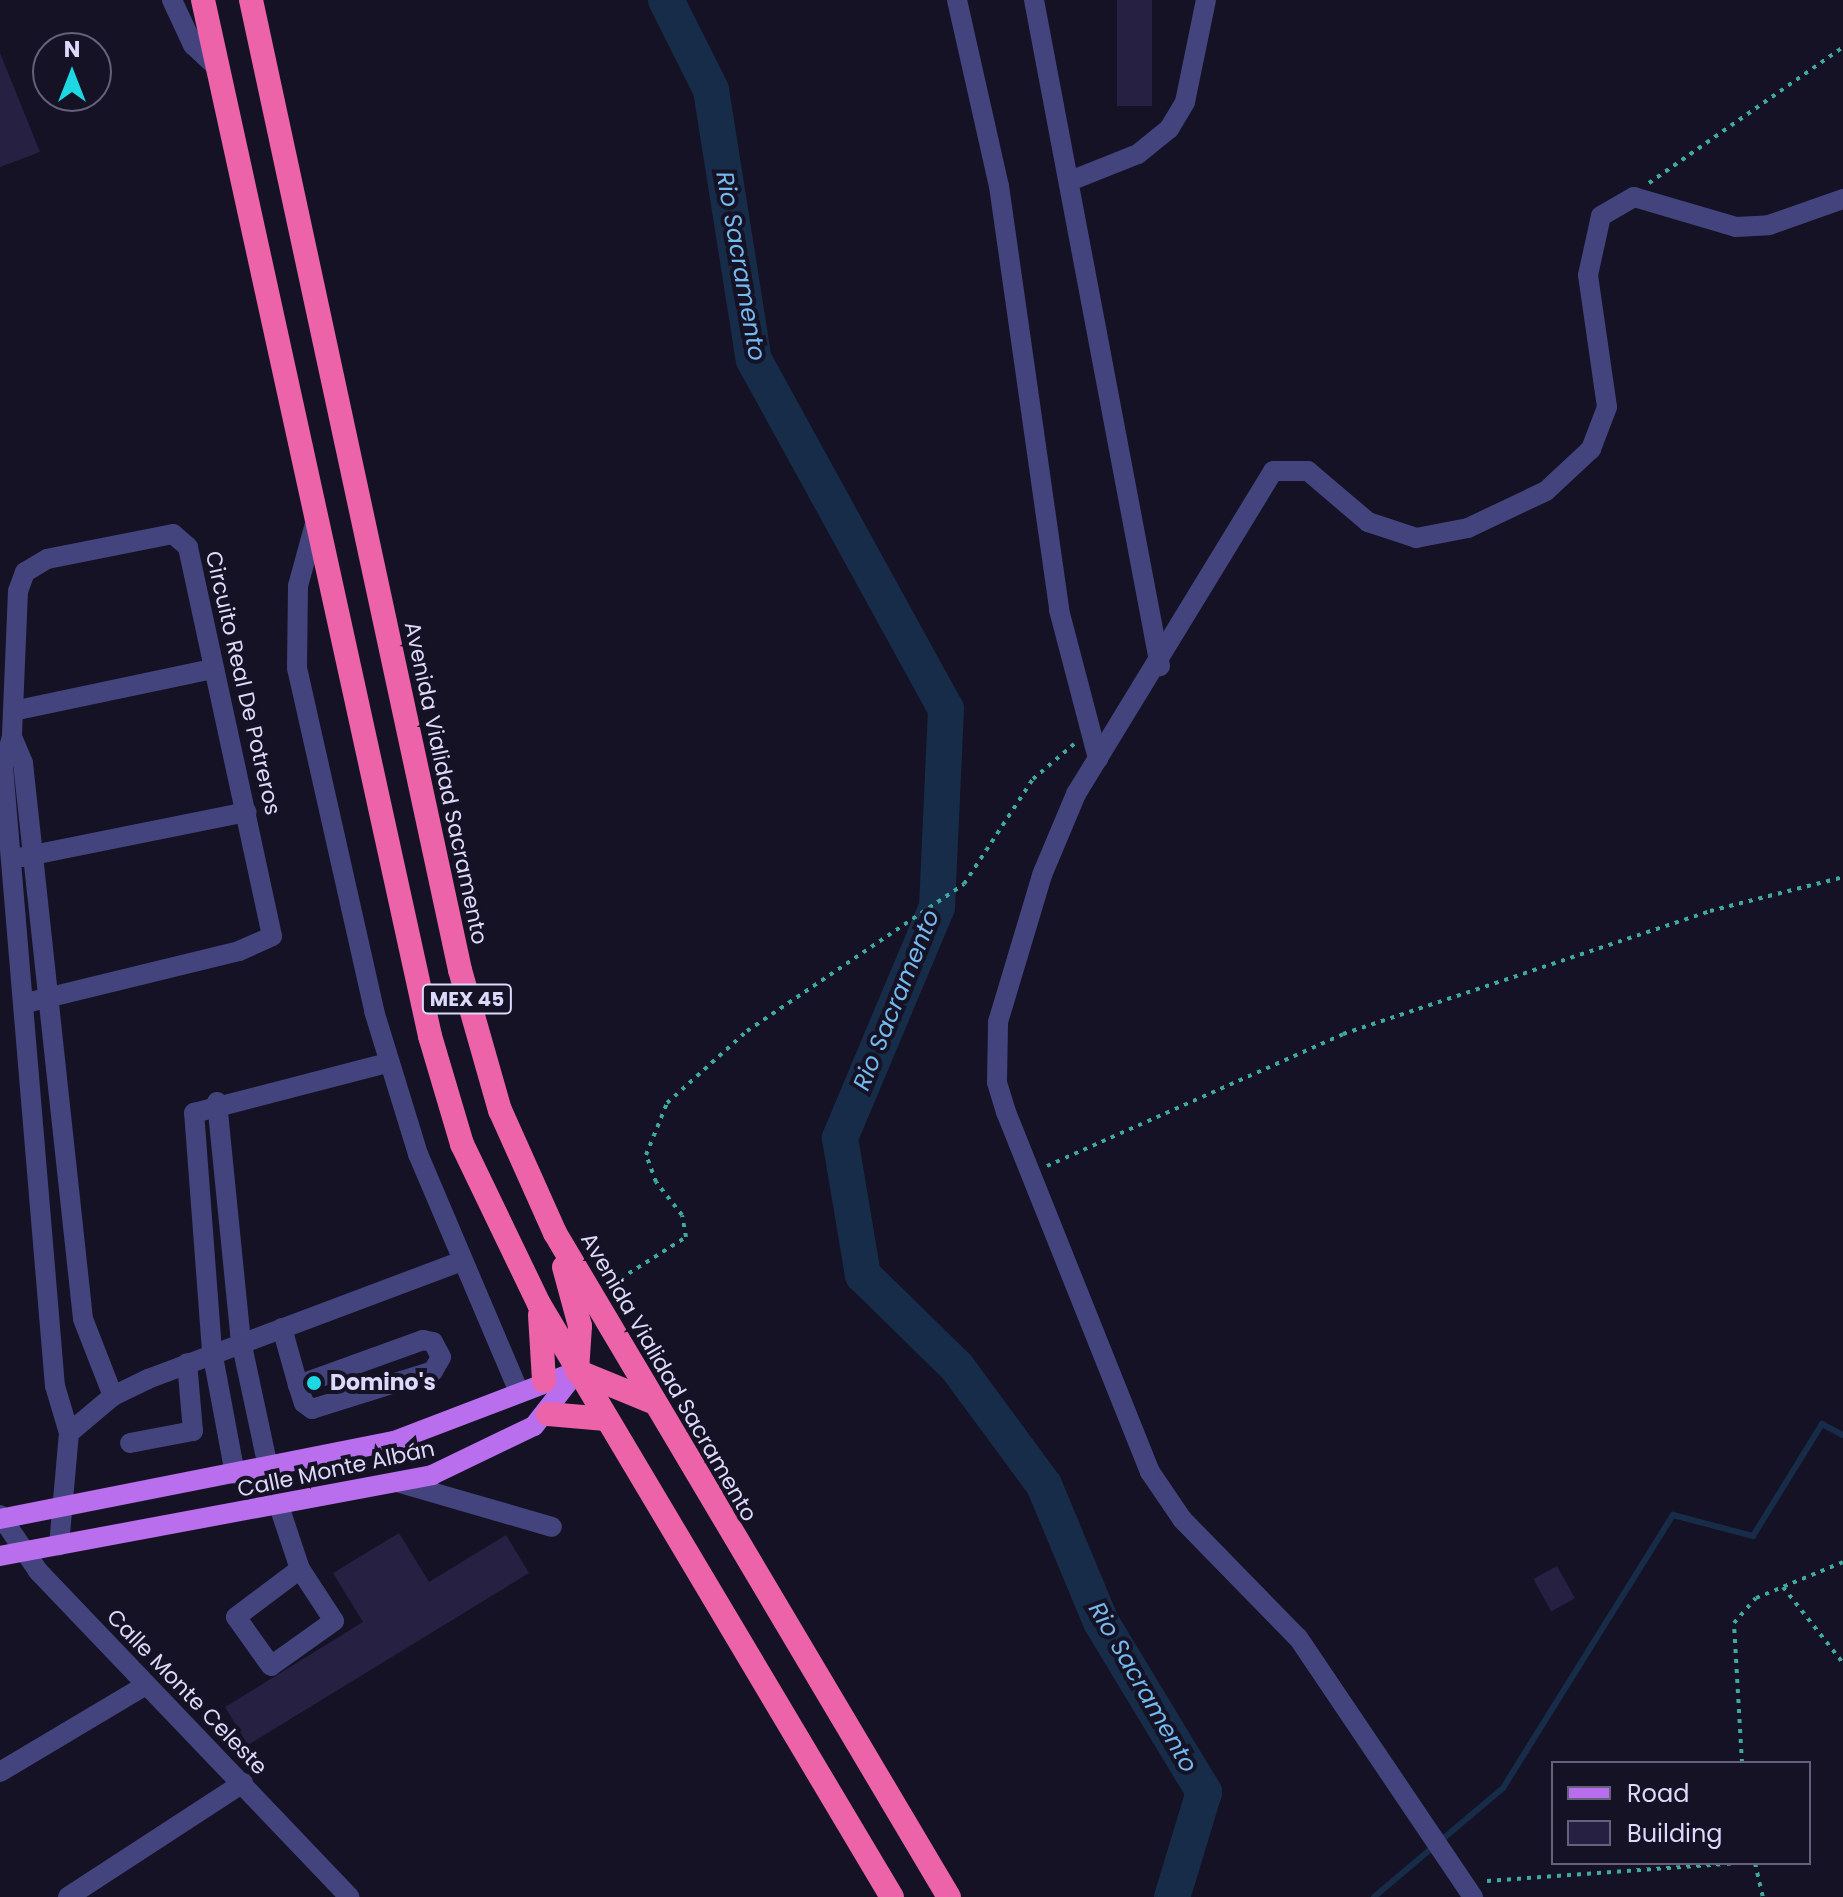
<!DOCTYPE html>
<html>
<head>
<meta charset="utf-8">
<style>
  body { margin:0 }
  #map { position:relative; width:1843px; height:1897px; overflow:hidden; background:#141224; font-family:Poppins,sans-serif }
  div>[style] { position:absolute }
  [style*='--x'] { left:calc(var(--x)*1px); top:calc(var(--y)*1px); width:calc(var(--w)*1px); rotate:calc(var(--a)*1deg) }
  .stream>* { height:6px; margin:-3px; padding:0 3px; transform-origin:3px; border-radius:3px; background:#172c49 }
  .river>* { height:36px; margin:-18px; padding:0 18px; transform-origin:18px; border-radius:18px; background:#172c49 }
  .building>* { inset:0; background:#262043; transform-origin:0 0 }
  .path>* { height:4px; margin-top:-2px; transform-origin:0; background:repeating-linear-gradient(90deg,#3ea99f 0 4px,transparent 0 10px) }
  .minor>* { height:20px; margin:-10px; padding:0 10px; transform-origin:10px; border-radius:10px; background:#43437d }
  .major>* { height:20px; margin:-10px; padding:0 10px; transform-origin:10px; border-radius:10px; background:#b96eed }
  .highway>* { height:24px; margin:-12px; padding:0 12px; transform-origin:12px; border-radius:12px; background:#ec63aa }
  .dots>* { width:22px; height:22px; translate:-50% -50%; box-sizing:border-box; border:4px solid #141224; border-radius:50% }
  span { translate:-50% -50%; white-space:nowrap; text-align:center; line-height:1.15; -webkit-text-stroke:8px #141224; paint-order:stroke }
  .shield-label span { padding:2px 6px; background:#141224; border:2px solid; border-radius:6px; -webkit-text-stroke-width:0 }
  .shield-label { font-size:20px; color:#dcd9fa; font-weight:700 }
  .street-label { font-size:22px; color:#dcd9fa }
  .poi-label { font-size:22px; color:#dcd9fa; font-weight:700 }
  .left { translate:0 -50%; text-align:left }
  .water-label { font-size:24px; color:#74baee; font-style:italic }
  .legend { position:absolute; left:1551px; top:1761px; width:260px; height:104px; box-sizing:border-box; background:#141224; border:2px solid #64627a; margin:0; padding:10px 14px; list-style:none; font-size:24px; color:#dcd9fa }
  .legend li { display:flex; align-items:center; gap:16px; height:40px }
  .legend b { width:40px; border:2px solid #64627a }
  .north { position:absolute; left:32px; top:32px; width:80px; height:80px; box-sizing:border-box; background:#141224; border:2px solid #64627a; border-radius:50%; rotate:0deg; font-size:22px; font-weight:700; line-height:32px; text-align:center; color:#dcd9fa }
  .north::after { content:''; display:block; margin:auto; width:28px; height:36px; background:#1dd7e3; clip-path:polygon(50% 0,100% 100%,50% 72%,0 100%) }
</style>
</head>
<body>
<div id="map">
  <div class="stream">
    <div style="--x:1374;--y:1897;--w:169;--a:-40.2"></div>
    <div style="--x:1503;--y:1788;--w:322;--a:-58.1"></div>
    <div style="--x:1673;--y:1515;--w:83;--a:14.7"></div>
    <div style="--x:1753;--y:1536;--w:132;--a:-58.4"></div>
    <div style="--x:1822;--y:1424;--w:24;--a:28"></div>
  </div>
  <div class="river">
    <div style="--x:666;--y:0;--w:101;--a:63.4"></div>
    <div style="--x:711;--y:90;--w:273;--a:81"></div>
    <div style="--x:754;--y:360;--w:398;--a:61.2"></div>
    <div style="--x:946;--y:709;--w:198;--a:92.6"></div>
    <div style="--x:937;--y:907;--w:251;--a:112.8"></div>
    <div style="--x:840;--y:1138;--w:139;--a:80.5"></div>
    <div style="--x:863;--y:1275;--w:132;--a:44.4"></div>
    <div style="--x:957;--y:1367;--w:147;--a:53.6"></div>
    <div style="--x:1044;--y:1485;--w:148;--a:67.4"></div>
    <div style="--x:1101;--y:1622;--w:199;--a:58.8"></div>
    <div style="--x:1204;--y:1792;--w:110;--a:106.9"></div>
  </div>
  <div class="building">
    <div style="left:1117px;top:0;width:35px;height:106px"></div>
    <div style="clip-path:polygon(0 53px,40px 152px,0 167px)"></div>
    <div style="clip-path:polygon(399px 1533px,429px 1582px,506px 1535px,529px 1573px,248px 1745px,225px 1707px,363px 1622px,333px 1573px)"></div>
    <div style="left:1557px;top:1566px;width:37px;height:27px;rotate:61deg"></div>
  </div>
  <div class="path">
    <div style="--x:1649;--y:183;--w:237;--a:-35"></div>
    <div style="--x:1047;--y:1166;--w:324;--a:-24"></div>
    <div style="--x:1343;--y:1034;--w:387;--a:-18.5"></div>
    <div style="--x:1710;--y:911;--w:137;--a:-14.3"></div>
    <div style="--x:612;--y:1284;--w:88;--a:-32.4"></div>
    <div style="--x:686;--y:1237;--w:22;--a:-100"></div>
    <div style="--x:682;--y:1215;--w:42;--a:-128.2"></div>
    <div style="--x:656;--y:1182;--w:29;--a:-110"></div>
    <div style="--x:646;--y:1155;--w:56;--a:-68"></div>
    <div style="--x:667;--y:1103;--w:108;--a:-42"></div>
    <div style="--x:747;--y:1031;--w:262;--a:-34.1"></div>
    <div style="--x:964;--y:884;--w:126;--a:-56.7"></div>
    <div style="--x:1033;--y:779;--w:54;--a:-40.5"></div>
    <div style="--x:1783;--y:1587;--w:97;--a:51.7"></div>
    <div style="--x:1742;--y:1763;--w:140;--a:-93.3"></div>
    <div style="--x:1734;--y:1623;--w:33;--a:-49"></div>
    <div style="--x:1756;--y:1598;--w:94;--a:-22.5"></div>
    <div style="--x:1755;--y:1863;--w:35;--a:77"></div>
    <div style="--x:1487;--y:1881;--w:252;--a:-4.1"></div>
  </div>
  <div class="minor">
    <div style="--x:172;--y:0;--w:50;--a:65"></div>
    <div style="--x:193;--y:45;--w:34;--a:43"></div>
    <div style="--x:957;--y:0;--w:191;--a:77.3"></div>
    <div style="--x:999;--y:186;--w:428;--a:81.9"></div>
    <div style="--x:1059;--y:610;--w:154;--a:75.3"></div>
    <div style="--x:1034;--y:0;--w:678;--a:79.29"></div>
    <div style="--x:1070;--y:181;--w:73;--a:-21.7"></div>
    <div style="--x:1138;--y:154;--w:40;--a:-39"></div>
    <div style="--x:1169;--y:129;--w:31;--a:-59"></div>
    <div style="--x:1185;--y:102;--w:104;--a:-78.4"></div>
    <div style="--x:316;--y:520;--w:68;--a:105.3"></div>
    <div style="--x:298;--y:586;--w:82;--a:90.7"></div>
    <div style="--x:297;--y:668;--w:352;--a:77.3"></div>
    <div style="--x:374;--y:1011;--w:150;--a:72.9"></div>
    <div style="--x:418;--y:1154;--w:259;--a:67"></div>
    <div style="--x:13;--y:711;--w:203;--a:-11.9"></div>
    <div style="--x:12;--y:737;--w:28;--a:67"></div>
    <div style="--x:23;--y:763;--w:559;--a:83.84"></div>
    <div style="--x:83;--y:1319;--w:83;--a:68.7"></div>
    <div style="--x:23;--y:857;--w:228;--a:-11.4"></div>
    <div style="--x:26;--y:1003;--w:219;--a:-13.7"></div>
    <div style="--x:239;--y:951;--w:36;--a:-24"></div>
    <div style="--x:272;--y:936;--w:398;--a:-102.2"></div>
    <div style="--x:188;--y:547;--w:20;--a:-139"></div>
    <div style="--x:173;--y:534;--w:128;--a:168.8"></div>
    <div style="--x:47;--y:559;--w:26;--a:149"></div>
    <div style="--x:25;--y:572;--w:20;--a:110"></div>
    <div style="--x:18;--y:591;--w:146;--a:92.4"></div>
    <div style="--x:12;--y:737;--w:30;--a:107"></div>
    <div style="--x:3;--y:766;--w:622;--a:85.21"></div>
    <div style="--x:55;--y:1386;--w:49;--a:73.4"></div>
    <div style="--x:69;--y:1433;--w:113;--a:95.1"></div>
    <div style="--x:217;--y:1102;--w:240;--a:84.3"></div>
    <div style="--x:241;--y:1341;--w:129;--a:77.9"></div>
    <div style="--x:282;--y:1328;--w:59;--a:74.3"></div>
    <div style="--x:298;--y:1385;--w:19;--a:72"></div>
    <div style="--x:304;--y:1403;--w:10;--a:37"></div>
    <div style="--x:312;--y:1409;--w:127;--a:-17.4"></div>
    <div style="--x:433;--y:1371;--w:16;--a:-60"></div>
    <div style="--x:441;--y:1357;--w:17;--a:-118"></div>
    <div style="--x:433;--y:1342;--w:10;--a:-169"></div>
    <div style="--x:423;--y:1340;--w:133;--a:160.2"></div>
    <div style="--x:69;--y:1433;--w:57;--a:-40.1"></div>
    <div style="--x:113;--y:1396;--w:39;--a:-26"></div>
    <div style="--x:148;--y:1379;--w:335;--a:-20.6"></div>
    <div style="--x:130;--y:1443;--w:64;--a:-10.8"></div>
    <div style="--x:193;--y:1431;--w:68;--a:-95"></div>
    <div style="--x:235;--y:1474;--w:125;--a:-100.6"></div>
    <div style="--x:212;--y:1351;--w:239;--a:-94.3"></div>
    <div style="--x:194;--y:1113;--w:199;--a:-14.5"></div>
    <div style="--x:400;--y:1483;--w:158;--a:16.1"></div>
    <div style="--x:279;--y:1506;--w:66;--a:71.6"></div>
    <div style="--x:300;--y:1569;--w:62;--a:56.8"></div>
    <div style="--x:334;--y:1621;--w:77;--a:144.5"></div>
    <div style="--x:271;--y:1666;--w:60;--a:-125.5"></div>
    <div style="--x:236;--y:1617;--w:80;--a:-36.9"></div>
    <div style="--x:0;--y:1515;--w:68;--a:55.8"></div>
    <div style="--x:38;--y:1571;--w:451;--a:46.3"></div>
    <div style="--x:0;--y:1772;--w:168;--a:-30.8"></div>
    <div style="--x:68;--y:1897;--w:209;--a:-33.1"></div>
    <div style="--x:1473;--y:1897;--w:313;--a:-124"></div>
    <div style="--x:1298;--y:1638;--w:166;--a:-134.3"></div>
    <div style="--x:1182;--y:1519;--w:57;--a:-124.2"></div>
    <div style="--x:1150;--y:1472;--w:388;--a:-111.8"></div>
    <div style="--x:1006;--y:1112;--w:31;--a:-107"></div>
    <div style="--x:997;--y:1082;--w:60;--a:-89"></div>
    <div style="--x:998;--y:1022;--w:153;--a:-73.3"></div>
    <div style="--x:1042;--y:875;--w:88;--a:-67.2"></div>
    <div style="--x:1076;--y:794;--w:378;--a:-58.6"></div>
    <div style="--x:1273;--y:471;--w:35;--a:0"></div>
    <div style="--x:1308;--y:471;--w:79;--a:40.4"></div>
    <div style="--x:1368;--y:522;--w:51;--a:18.4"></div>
    <div style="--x:1416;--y:538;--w:53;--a:-10.9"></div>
    <div style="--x:1468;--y:528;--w:86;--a:-25.4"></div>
    <div style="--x:1546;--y:491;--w:62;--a:-43"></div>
    <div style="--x:1591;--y:449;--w:45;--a:-69.1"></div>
    <div style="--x:1607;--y:407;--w:133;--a:-98.2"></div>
    <div style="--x:1588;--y:275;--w:60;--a:-77.6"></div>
    <div style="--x:1601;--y:216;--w:38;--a:-30"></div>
    <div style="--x:1634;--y:197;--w:106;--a:16.4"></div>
    <div style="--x:1736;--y:227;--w:33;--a:-3"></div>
    <div style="--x:1769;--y:225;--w:78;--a:-19.4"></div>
  </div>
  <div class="major">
    <div style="--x:0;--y:1519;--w:402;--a:-11.2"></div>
    <div style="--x:394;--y:1441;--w:196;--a:-20.9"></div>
    <div style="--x:0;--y:1556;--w:440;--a:-10.6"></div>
    <div style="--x:432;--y:1475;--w:113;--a:-25.7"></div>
    <div style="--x:534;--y:1426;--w:70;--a:-52"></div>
  </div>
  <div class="highway">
    <div style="--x:203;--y:0;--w:1061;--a:77.64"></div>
    <div style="--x:430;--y:1036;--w:113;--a:73.5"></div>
    <div style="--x:462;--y:1144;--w:178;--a:64.3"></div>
    <div style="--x:539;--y:1304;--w:690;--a:59.24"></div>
    <div style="--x:251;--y:0;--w:992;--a:77.84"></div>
    <div style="--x:460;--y:970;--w:146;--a:74.1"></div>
    <div style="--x:500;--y:1110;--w:135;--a:65.9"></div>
    <div style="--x:555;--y:1233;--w:772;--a:59.32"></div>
    <div style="--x:564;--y:1267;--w:61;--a:74.8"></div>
    <div style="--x:580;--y:1326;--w:45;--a:93.8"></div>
    <div style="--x:577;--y:1371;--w:84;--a:22.3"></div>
    <div style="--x:540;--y:1315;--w:66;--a:86.5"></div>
    <div style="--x:548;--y:1414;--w:58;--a:4.9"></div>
  </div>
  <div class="dots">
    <div style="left:314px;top:1383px;background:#1dd7e3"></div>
  </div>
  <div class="shield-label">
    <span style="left:467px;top:999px">MEX 45</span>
  </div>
  <div class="street-label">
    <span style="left:243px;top:683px;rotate:77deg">Circuito Real De Potreros</span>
    <span style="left:446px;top:783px;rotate:78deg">Avenida Vialidad Sacramento</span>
    <span style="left:669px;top:1377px;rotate:60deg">Avenida Vialidad Sacramento</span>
    <span style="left:336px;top:1469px;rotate:-12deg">Calle Monte Albán</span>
    <span style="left:187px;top:1692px;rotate:46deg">Calle Monte Celeste</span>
  </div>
  <div class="poi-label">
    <span class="left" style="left:330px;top:1383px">Domino's</span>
  </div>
  <div class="water-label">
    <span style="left:741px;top:266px;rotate:80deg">Rio Sacramento</span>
    <span style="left:896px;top:1000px;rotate:-68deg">Rio Sacramento</span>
    <span style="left:1143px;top:1687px;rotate:60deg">Rio Sacramento</span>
  </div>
  <ul class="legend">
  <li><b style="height:10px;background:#b96eed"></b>Road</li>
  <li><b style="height:22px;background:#262043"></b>Building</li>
  </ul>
  <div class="north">N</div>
</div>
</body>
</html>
